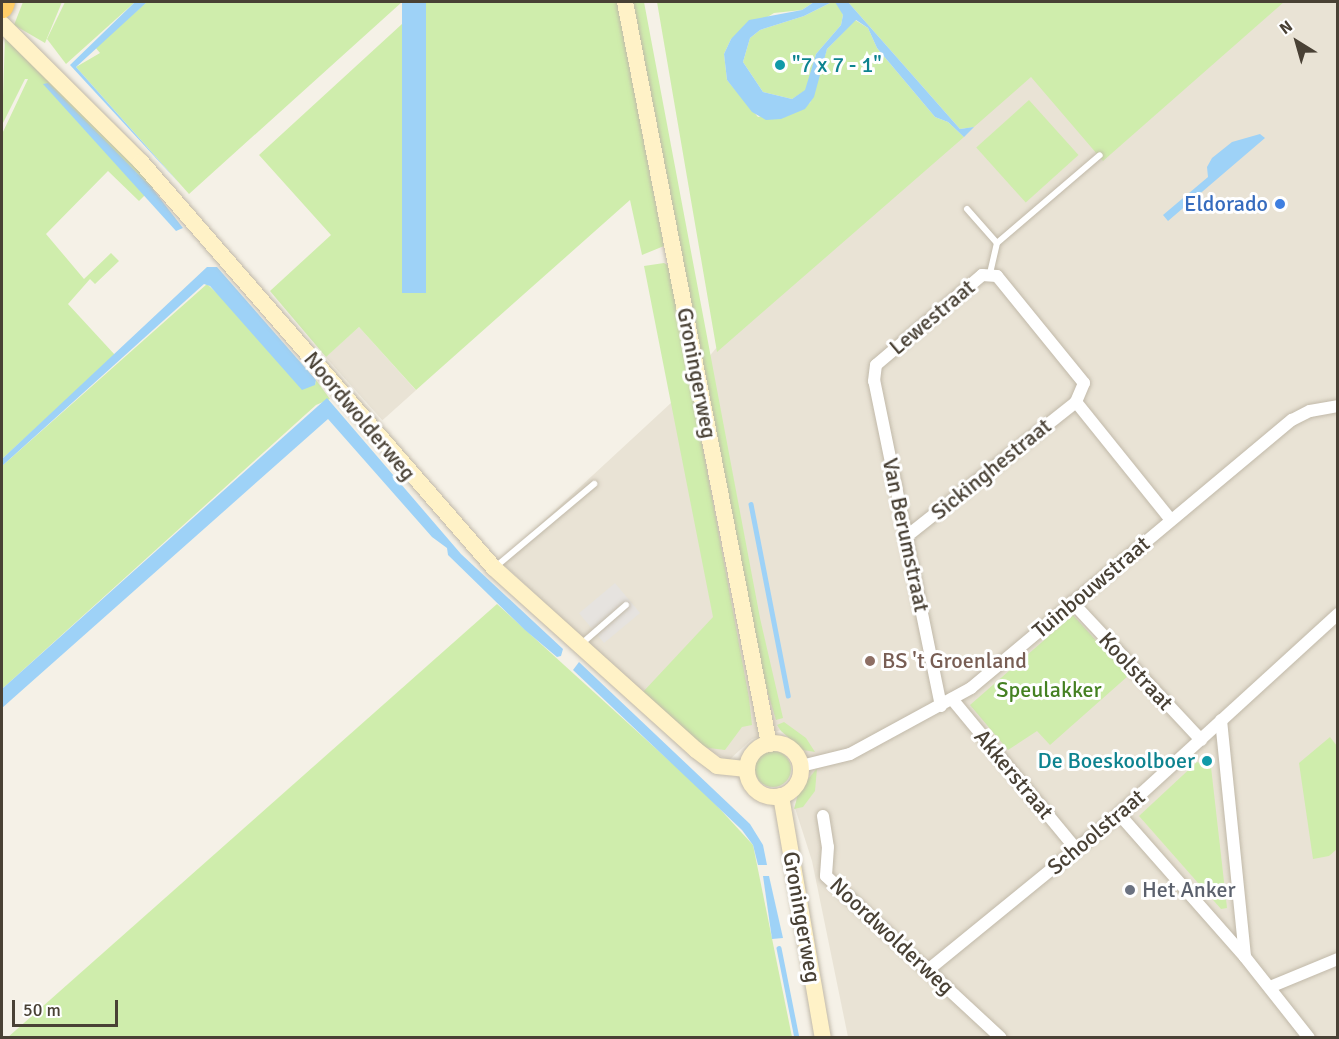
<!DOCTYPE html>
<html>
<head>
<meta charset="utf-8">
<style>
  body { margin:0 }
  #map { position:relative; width:1339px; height:1039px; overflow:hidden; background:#f5f1e7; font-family:Signika,sans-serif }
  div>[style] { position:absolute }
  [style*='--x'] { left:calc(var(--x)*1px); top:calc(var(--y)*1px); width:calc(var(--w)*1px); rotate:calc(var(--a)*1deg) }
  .residential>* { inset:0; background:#e9e3d5; transform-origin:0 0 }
  .green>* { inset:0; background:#cfedac; transform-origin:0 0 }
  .round { border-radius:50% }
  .parking>* { inset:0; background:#e6e3df; transform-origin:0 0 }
  .water>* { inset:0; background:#9ed2f7; transform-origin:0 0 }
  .stream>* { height:4.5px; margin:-2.25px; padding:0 2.25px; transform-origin:2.25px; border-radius:2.25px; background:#9ed2f7 }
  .roads { filter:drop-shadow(0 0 2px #c1b9a9) drop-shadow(0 0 2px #c1b9a9) }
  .lane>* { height:6px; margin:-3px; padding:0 3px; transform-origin:3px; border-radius:3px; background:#fff }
  .street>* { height:12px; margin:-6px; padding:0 6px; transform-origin:6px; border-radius:6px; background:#fff }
  .secondary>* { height:16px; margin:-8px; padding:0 8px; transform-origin:8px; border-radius:8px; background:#fff2c7 }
  .secondary>.ring { margin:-8px; padding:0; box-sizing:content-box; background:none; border:16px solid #fff2c7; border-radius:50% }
  .highway>* { height:21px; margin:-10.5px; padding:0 10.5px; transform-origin:10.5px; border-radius:10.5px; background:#ffce68 }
  .dots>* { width:16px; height:16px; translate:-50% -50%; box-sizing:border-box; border:3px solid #fff; border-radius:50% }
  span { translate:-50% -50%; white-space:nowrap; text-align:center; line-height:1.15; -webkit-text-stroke:6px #fff; paint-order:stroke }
  .culture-label { font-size:22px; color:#0d838f }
  .left { translate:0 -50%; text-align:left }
  .right { translate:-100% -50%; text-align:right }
  .shop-label { font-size:22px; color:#366cbe }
  .street-label { font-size:22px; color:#494135 }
  .education-label { font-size:22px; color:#785e54 }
  .park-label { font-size:22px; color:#458122 }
  .worship-label { font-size:22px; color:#5b616d }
  .frame { position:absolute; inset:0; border:3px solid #494135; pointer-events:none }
  .north { position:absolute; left:1267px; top:12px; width:60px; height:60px; -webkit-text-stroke:4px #fff; paint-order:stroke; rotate:323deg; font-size:16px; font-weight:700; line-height:24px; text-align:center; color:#494135 }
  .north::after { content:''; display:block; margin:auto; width:21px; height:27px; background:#494135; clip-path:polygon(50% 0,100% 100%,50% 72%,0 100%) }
  .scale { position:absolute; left:12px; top:1000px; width:106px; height:27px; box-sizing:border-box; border:3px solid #494135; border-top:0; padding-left:8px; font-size:18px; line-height:21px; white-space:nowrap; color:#494135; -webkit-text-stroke:4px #fff; paint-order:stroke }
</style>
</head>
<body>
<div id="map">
  <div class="residential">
    <div style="clip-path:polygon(1114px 2px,1337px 2px,1337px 1037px,848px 1037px,812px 861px,795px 808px,798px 791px,810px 773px,803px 749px,781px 730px,752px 739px,729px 760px,699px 746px,500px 561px,672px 402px,735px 325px)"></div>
    <div style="left:359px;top:327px;width:85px;height:45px;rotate:48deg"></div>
  </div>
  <div class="green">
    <div style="clip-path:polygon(23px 2px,62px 2px,45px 43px,14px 25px)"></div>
    <div style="clip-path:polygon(65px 2px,135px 2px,66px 64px,47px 39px)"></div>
    <div style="clip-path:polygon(147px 2px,402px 2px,189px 194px,76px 67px,100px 53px,95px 47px)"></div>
    <div style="clip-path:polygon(426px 2px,617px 2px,664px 246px,642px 255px,630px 200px,416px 390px,359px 327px,326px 357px,270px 291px,331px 235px,259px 155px)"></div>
    <div style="clip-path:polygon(631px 2px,644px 2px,760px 618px,783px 718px,776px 720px,761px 670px)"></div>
    <div style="clip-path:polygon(657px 2px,814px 2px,802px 10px,774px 13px,731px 39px,724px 54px,727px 80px,758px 117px,810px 103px,827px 49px,855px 20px,868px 28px,877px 48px,935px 117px,948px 122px,964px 137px,717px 352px)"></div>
    <div style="clip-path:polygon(832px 2px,838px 2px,843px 15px,841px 25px,816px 54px,806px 90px,792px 99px,763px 92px,743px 62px,750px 38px,760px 30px,804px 16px)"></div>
    <div style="clip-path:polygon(848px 2px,1284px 2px,1103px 161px,1031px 77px,974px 127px,960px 129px)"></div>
    <div style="clip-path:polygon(5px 37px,157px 186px,154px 190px,45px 83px,146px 194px,139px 201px,108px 171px,46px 234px,84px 279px,111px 253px,119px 261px,95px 284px,90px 279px,68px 304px,115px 355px,2px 459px,2px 134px,28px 79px,25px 79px,2px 125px)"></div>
    <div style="left:1029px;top:100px;width:74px;height:71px;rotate:48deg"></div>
    <div style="clip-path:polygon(664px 263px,669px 266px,749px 698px,752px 725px,742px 727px,725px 750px,701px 747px,642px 693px,713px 617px,644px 266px)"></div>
    <div style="clip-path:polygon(207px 284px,315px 385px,316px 380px,330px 399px,316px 405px,2px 689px,2px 466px)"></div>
    <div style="clip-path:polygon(497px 604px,707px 795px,753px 845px,792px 1037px,7px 1038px)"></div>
    <div style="clip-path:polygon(1073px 615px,1128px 676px,1050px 745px,1037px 731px,1008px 750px,970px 705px)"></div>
    <div style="clip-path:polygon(784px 722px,806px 738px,815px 752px,803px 750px,781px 731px,777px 725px)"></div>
    <div style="clip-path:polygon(1330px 737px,1337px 746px,1337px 849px,1329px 856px,1313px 859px,1299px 763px)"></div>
    <div class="round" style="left:755px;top:751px;width:36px;height:36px"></div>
    <div style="clip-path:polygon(1197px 762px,1211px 767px,1227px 908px,1221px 909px,1139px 816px)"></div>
    <div style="clip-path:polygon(817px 768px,815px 791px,803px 807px,794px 809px,799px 791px)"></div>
  </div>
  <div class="parking">
    <div style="left:615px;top:583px;width:39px;height:47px;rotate:50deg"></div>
  </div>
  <div class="water">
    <div style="clip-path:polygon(135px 2px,147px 2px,76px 67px,179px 183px,70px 65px)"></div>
    <div style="left:402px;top:2px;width:24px;height:291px"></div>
    <div style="clip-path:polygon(814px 2px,832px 2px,804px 16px,760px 30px,750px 38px,743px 62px,763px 92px,792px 99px,805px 90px,816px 54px,841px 25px,843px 15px,835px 2px,848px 2px,960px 129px,974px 127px,964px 137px,948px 122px,935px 117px,877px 48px,868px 28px,856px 20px,827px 49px,814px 97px,805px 109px,781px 119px,766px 120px,752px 112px,727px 80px,724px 54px,731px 39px,749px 20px,802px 10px)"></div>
    <div style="clip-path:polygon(48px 83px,152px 188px,183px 228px,176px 231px,43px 84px)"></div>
    <div style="clip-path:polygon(1260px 134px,1265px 138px,1168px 221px,1163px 215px,1208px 177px,1207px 167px,1212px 158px,1232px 142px)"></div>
    <div style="clip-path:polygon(207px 267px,217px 267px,316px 380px,315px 385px,302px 390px,210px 286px,204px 284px,2px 466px,2px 459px)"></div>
    <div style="clip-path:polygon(327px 398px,461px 554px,563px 649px,561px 656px,557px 657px,525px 630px,448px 555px,447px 548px,432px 537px,328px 419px,2px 708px,2px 689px)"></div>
    <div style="clip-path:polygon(579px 662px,750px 824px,763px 845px,767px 865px,758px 865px,753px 845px,742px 830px,573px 670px)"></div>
    <div style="clip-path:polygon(763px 876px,769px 876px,783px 938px,772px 939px)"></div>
  </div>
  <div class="stream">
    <div style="--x:751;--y:504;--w:195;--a:79"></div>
    <div style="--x:779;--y:948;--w:92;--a:78.7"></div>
  </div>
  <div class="roads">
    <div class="lane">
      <div style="--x:967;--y:209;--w:45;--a:48.6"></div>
      <div style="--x:997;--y:243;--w:31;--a:103"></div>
      <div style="--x:997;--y:243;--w:135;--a:-40.5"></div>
      <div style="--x:494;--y:568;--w:131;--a:-40"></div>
      <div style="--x:580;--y:645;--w:61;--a:-41"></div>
    </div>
    <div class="street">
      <div style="--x:907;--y:536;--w:216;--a:-38.4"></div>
      <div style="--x:1072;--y:602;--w:189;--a:46.9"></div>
      <div style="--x:952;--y:699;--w:195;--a:50.4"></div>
      <div style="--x:941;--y:706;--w:332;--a:-101.6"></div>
      <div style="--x:874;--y:381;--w:16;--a:-83"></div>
      <div style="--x:876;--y:365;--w:139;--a:-40.3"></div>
      <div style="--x:982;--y:275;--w:15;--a:4"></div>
      <div style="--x:997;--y:276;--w:138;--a:50.9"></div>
      <div style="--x:1084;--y:383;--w:21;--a:113"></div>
      <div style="--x:1076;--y:402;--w:151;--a:51.2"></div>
      <div style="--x:1221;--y:720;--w:238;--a:84.2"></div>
      <div style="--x:801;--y:766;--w:50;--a:-13.8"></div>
      <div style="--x:850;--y:754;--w:138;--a:-28.6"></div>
      <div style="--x:971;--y:688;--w:418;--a:-39.9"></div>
      <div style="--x:1292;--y:420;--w:20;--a:-27"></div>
      <div style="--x:1310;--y:411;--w:28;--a:-10"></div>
      <div style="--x:1119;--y:814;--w:191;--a:48.6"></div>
      <div style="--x:1245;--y:957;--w:103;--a:51.7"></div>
      <div style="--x:823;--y:816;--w:31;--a:81"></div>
      <div style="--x:828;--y:847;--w:29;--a:94"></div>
      <div style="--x:826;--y:876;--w:238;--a:42.8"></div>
      <div style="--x:928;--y:970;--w:247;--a:-39.2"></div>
      <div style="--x:1119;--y:814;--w:297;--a:-42.4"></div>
      <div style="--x:1270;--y:987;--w:74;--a:-22.4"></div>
    </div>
    <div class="secondary">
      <div style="--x:625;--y:2;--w:756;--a:79.02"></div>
      <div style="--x:2;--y:24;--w:196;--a:44.8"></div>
      <div style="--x:141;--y:162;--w:538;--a:48.99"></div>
      <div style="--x:494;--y:568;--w:272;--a:42"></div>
      <div style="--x:696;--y:750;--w:26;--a:37"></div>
      <div style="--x:717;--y:766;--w:30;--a:6"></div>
      <div class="ring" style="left:747px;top:743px;width:38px;height:38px"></div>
      <div style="--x:781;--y:796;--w:246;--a:80.2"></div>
    </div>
    <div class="highway">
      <div style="--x:2;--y:7;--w:5;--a:-68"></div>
    </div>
  </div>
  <div class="dots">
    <div style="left:780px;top:65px;background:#0f9aa8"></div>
    <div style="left:1280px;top:204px;background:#3f7fe0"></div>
    <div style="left:870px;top:661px;background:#8d6e63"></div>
    <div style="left:1207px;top:761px;background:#0f9aa8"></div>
    <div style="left:1130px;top:890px;background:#6b7280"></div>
  </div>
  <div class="culture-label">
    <span class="left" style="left:792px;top:65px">"7 x 7 - 1"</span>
    <span class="right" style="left:1195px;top:761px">De Boeskoolboer</span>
  </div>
  <div class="shop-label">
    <span class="right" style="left:1268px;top:204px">Eldorado</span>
  </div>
  <div class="street-label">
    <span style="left:932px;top:317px;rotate:-40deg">Lewestraat</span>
    <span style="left:697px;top:373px;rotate:79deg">Groningerweg</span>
    <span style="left:360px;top:416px;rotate:50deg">Noordwolderweg</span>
    <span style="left:991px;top:469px;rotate:-39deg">Sickinghestraat</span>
    <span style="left:906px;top:535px;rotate:78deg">Van Berumstraat</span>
    <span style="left:1091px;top:587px;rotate:-40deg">Tuinbouwstraat</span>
    <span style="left:1136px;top:671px;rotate:47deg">Koolstraat</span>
    <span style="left:1014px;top:774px;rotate:50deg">Akkerstraat</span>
    <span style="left:1096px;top:832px;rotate:-40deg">Schoolstraat</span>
    <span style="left:802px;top:917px;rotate:80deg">Groningerweg</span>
    <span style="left:892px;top:936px;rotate:43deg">Noordwolderweg</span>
  </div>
  <div class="education-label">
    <span class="left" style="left:882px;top:661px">BS 't Groenland</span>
  </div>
  <div class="park-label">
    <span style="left:1049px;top:690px">Speulakker</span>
  </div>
  <div class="worship-label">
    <span class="left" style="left:1142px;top:890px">Het Anker</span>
  </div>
  <div class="frame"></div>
  <div class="north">N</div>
  <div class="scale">50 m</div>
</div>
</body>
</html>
